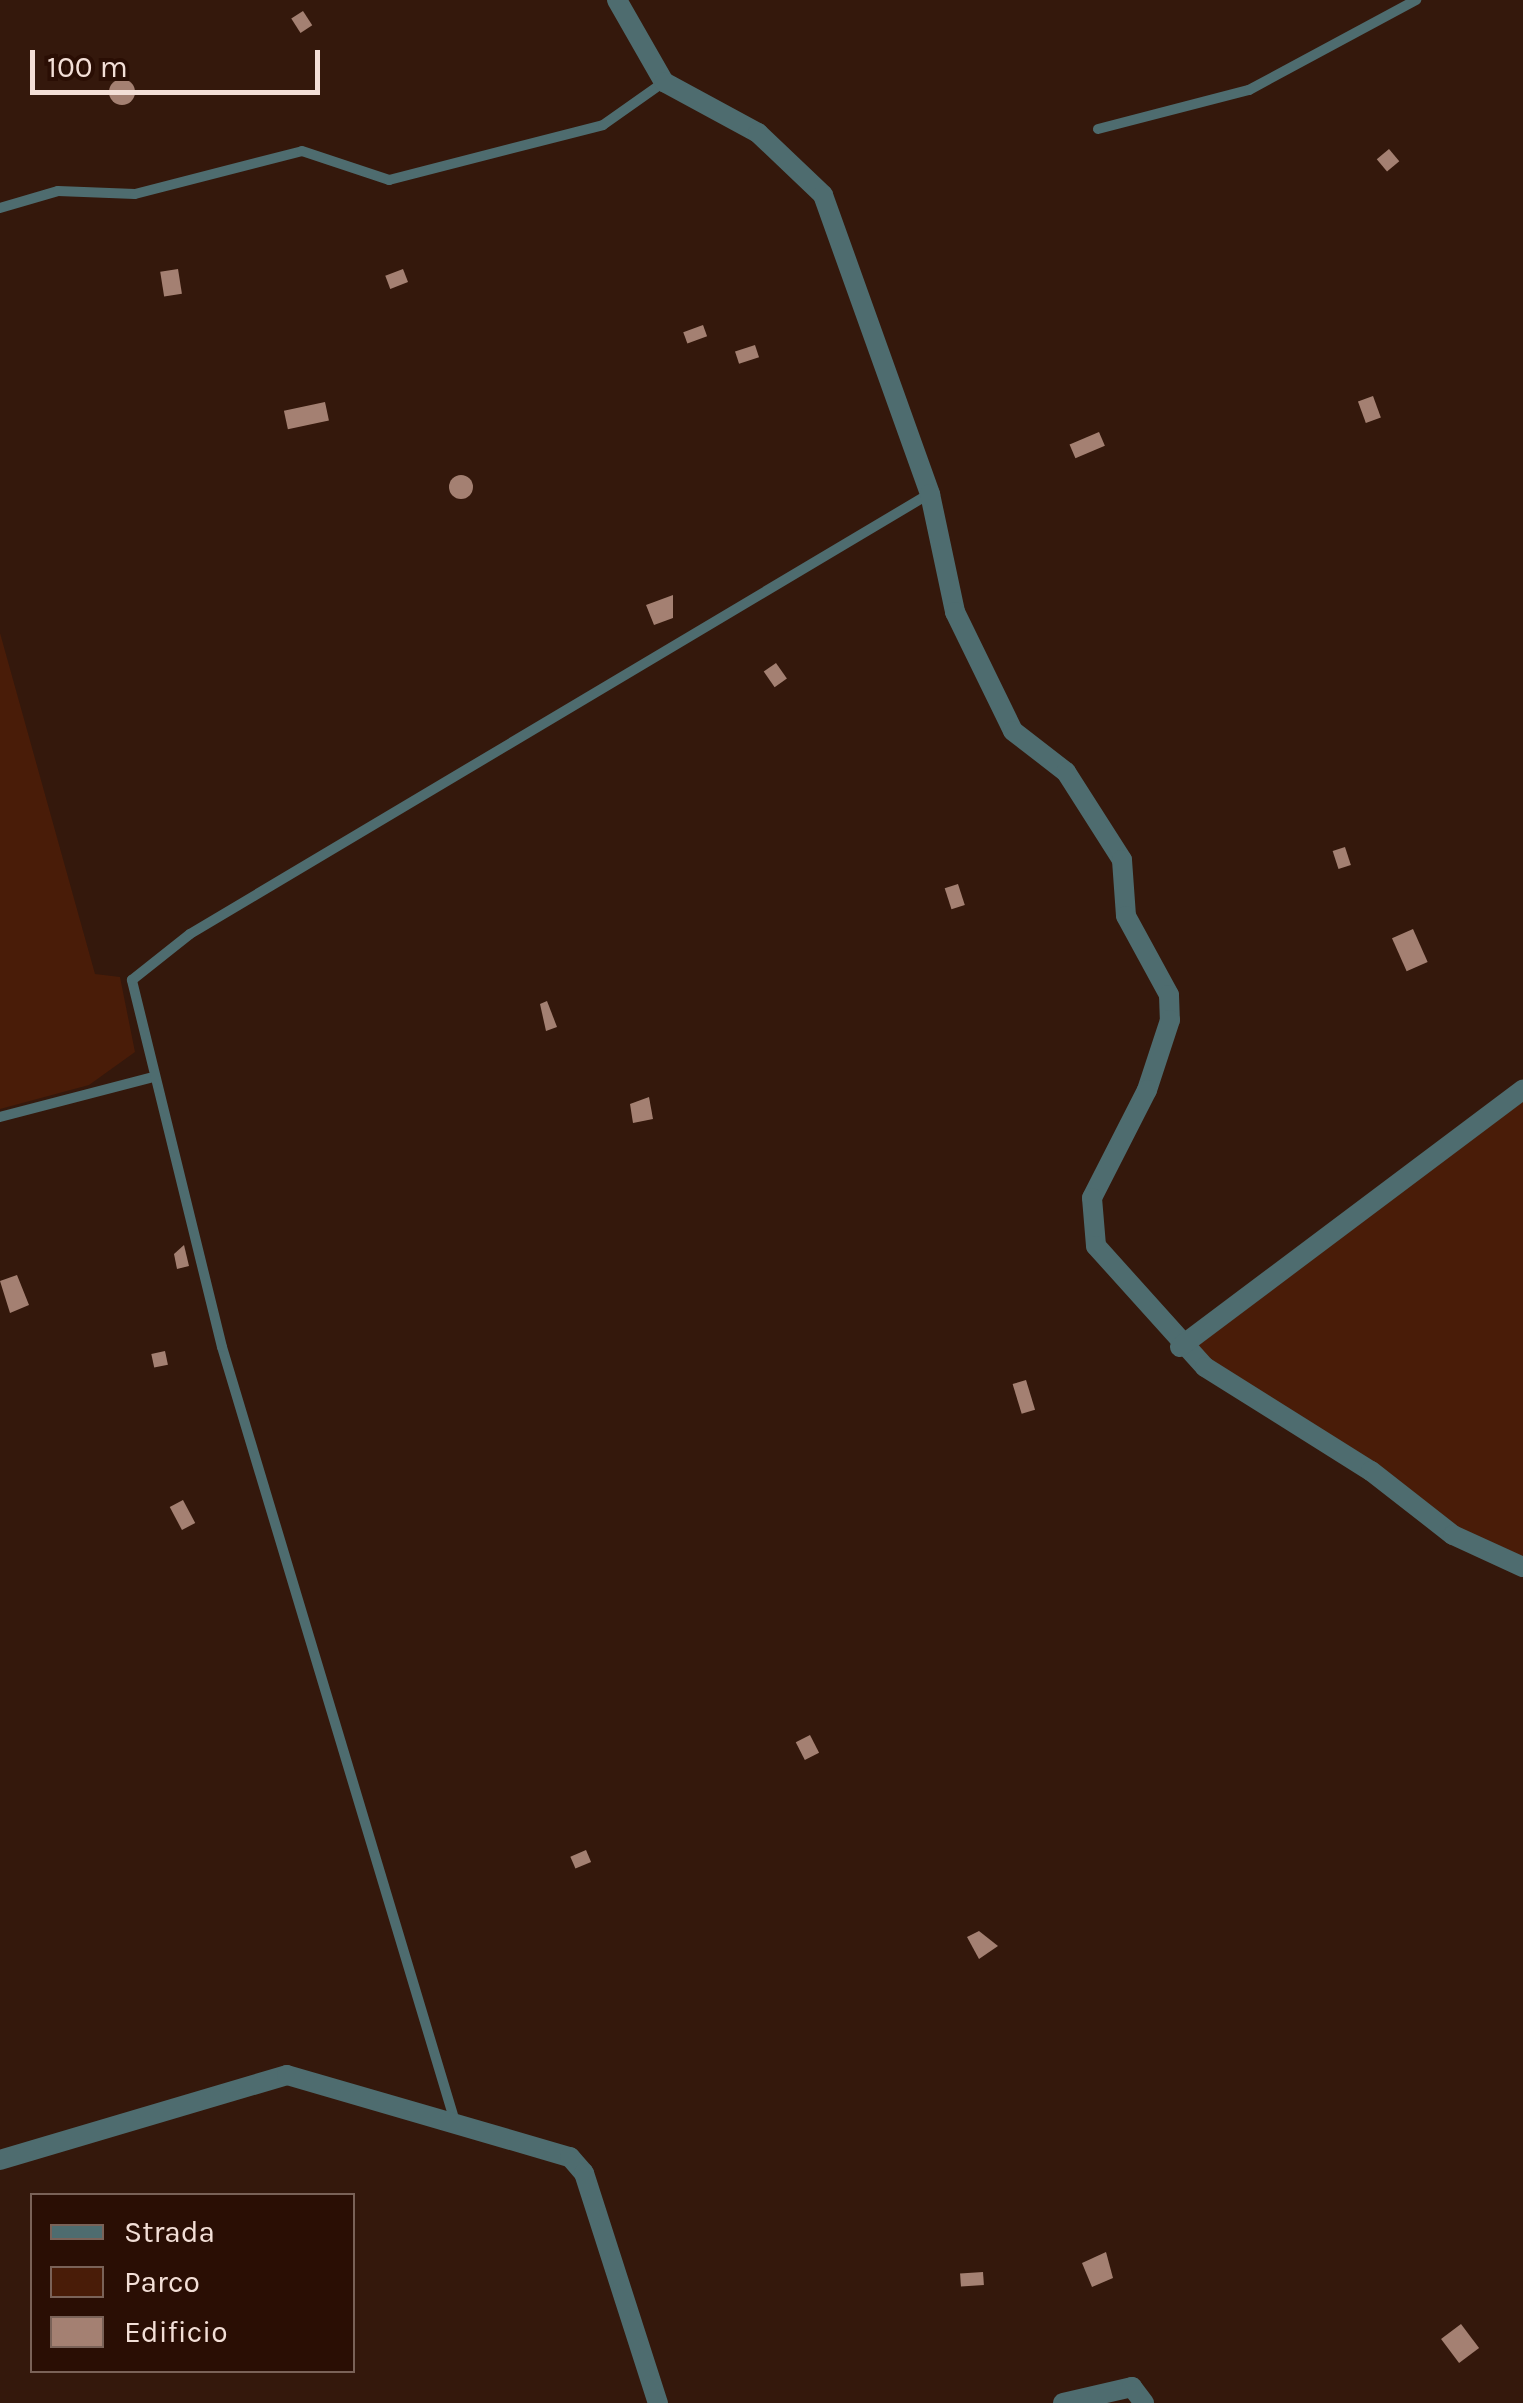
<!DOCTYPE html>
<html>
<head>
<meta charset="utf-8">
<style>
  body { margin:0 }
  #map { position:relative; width:1523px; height:2403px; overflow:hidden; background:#34180c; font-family:Karla,sans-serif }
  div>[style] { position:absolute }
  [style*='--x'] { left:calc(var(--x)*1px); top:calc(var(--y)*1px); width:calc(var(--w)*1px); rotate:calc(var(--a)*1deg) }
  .green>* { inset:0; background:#491c08 }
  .building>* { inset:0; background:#a48072; transform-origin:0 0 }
  .round { border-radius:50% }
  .lane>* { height:10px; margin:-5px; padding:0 5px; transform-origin:5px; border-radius:5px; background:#4e6c6f }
  .street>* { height:20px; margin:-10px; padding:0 10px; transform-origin:10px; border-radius:10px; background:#4e6c6f }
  span { translate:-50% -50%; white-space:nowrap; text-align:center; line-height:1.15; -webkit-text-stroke:10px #2a0e04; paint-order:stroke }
  .legend { position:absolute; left:30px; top:2193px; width:325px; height:180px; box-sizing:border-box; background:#2a0e04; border:2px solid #7a6258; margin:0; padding:12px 18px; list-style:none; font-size:30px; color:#f3dfd7 }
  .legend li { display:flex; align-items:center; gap:20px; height:50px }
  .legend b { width:50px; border:2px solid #7a6258 }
  .scale { position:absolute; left:30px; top:50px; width:290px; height:45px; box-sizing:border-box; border:5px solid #f3dfd7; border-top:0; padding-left:12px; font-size:30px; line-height:35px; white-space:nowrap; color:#f3dfd7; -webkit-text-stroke:8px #2a0e04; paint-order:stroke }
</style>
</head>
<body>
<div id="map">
  <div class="green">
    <div style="clip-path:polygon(0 633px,95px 974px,120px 977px,135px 1052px,89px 1085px,0 1109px)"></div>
    <div style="clip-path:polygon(1523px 1096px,1523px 1560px,1458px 1528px,1194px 1348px)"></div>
  </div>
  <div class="building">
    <div style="left:303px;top:11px;width:17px;height:14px;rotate:57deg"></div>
    <div class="round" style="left:109px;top:79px;width:26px;height:26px"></div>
    <div style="left:1389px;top:149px;width:16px;height:16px;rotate:50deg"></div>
    <div style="left:178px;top:269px;width:25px;height:18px;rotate:81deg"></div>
    <div style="left:403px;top:269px;width:14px;height:19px;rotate:69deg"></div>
    <div style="left:703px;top:325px;width:12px;height:21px;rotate:70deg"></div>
    <div style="left:755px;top:345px;width:13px;height:21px;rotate:72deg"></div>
    <div style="left:1373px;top:396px;width:23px;height:16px;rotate:70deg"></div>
    <div style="left:325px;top:402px;width:19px;height:42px;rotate:78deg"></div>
    <div style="left:1099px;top:432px;width:15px;height:32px;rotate:67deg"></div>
    <div class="round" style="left:449px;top:475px;width:24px;height:24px"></div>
    <div style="clip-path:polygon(673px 595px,673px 618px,654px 625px,646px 605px)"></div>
    <div style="left:776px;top:663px;width:19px;height:15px;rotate:55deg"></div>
    <div style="left:1345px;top:847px;width:19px;height:13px;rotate:72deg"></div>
    <div style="left:958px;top:884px;width:22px;height:14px;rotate:72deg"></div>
    <div style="left:1413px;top:929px;width:36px;height:23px;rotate:66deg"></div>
    <div style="clip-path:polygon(547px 1001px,557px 1027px,546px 1031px,540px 1004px)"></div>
    <div style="clip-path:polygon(649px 1097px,653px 1119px,633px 1123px,630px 1104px)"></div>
    <div style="clip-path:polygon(184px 1245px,189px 1266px,177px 1269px,174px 1254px)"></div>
    <div style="clip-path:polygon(17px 1275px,29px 1305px,10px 1313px,0 1281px)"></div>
    <div style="left:165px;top:1351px;width:14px;height:14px;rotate:78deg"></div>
    <div style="left:1026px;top:1380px;width:31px;height:14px;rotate:73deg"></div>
    <div style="left:183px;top:1500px;width:26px;height:15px;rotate:62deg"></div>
    <div style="left:810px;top:1735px;width:20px;height:16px;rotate:63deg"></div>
    <div style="left:586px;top:1850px;width:13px;height:17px;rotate:67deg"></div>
    <div style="clip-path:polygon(979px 1931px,998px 1946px,979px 1959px,967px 1937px)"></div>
    <div style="clip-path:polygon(1106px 2252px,1113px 2278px,1092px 2287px,1082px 2263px)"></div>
    <div style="left:983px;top:2272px;width:13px;height:23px;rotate:86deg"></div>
    <div style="left:1461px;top:2324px;width:30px;height:25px;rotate:53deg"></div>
  </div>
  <div class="lane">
    <div style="--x:1098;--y:129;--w:156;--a:-14.5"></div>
    <div style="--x:1249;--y:90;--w:190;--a:-28.3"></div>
    <div style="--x:0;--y:208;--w:60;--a:-16.3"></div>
    <div style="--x:58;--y:191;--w:77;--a:2.2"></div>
    <div style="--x:135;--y:194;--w:172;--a:-14.4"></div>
    <div style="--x:302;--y:151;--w:92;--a:18.4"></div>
    <div style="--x:389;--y:180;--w:221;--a:-14.4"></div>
    <div style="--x:603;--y:125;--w:75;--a:-35.2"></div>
    <div style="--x:0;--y:1117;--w:155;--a:-14.6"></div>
    <div style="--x:456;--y:2125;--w:812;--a:-106.74"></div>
    <div style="--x:222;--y:1347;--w:378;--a:-103.8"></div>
    <div style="--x:132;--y:980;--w:74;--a:-38.4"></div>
    <div style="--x:190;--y:934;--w:860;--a:-30.77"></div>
  </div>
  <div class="street">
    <div style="--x:617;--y:0;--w:95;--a:60.2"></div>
    <div style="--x:664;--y:82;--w:107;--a:28.5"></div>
    <div style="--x:758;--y:133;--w:90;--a:43.6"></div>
    <div style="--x:823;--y:195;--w:318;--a:70.3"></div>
    <div style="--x:930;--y:494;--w:121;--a:78"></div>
    <div style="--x:955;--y:612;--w:132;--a:64"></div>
    <div style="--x:1013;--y:731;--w:67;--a:37.7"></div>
    <div style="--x:1066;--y:772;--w:104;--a:57.5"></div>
    <div style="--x:1122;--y:860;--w:56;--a:85.9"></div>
    <div style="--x:1126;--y:916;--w:90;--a:61.4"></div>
    <div style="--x:1169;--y:995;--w:25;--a:88"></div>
    <div style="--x:1170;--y:1020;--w:74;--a:108.2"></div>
    <div style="--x:1147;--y:1090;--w:121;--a:117"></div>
    <div style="--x:1092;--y:1198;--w:48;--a:85.2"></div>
    <div style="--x:1096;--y:1246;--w:163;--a:48"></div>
    <div style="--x:1205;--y:1367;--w:196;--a:32.1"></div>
    <div style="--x:1371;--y:1471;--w:104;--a:38"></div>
    <div style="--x:1453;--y:1535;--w:77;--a:24.6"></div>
    <div style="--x:1180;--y:1347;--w:429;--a:-36.9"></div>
    <div style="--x:0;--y:2160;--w:299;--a:-16.5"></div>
    <div style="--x:287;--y:2075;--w:295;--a:16.2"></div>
    <div style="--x:570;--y:2157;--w:21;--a:49"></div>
    <div style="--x:584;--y:2173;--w:242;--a:72.2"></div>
    <div style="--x:1063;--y:2403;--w:71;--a:-13.1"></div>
    <div style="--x:1132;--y:2387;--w:20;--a:53"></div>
  </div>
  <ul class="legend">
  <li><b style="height:12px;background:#4e6c6f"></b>Strada</li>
  <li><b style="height:28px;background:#491c08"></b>Parco</li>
  <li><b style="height:28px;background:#a48072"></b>Edificio</li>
  </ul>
  <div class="scale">100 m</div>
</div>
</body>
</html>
